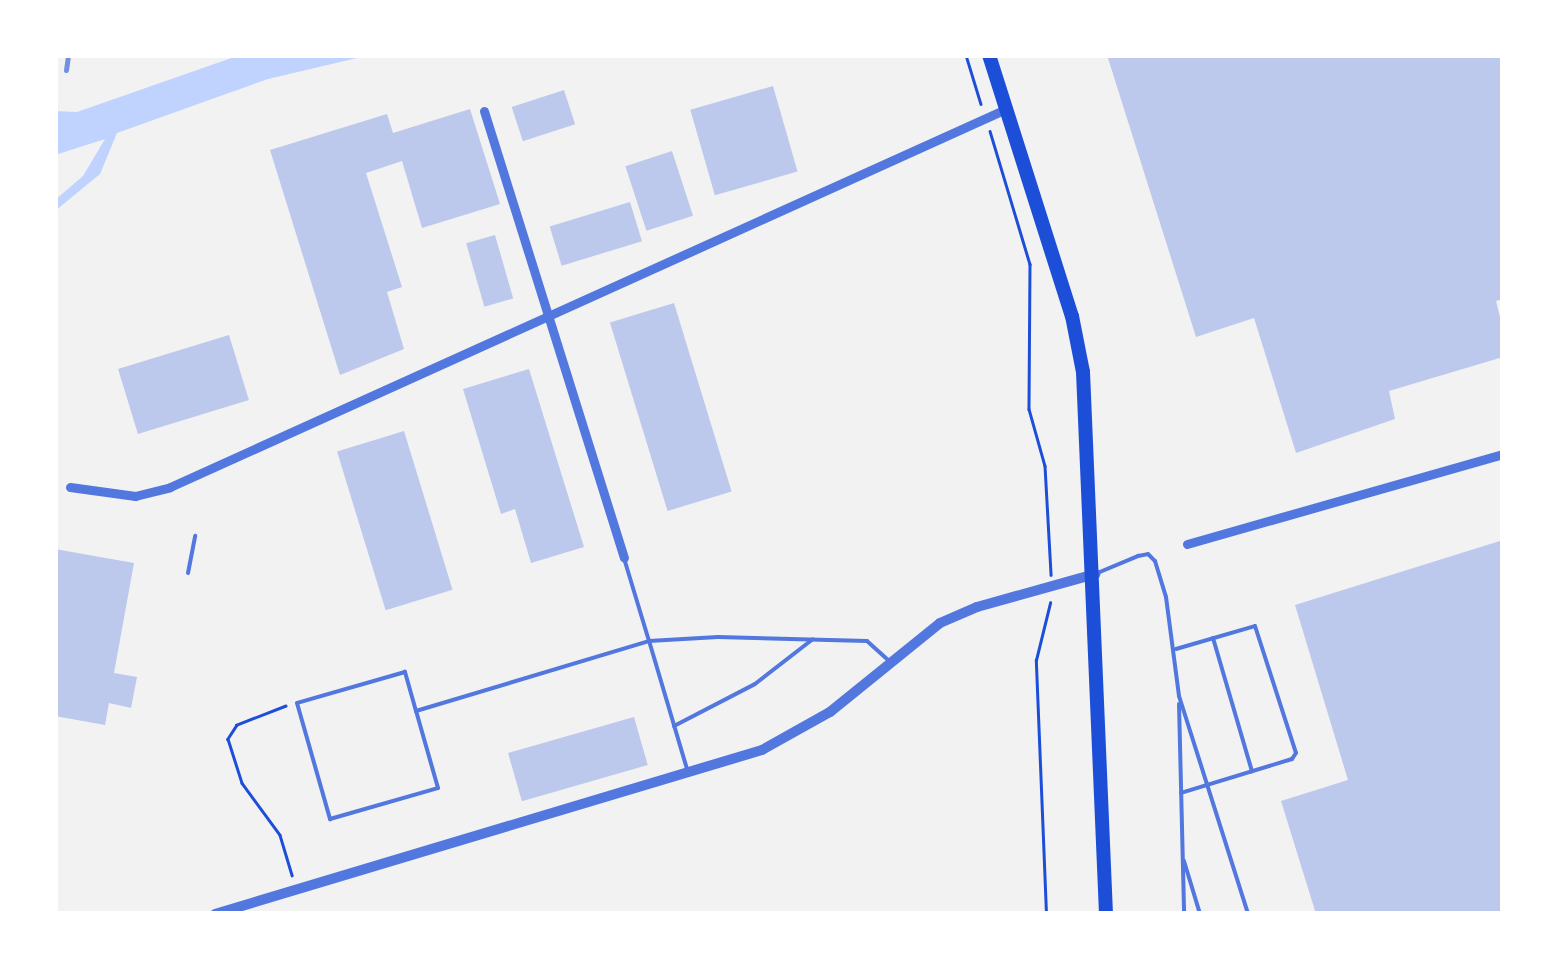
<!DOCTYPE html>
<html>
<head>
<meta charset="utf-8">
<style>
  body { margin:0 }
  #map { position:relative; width:1558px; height:969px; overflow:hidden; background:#f2f2f2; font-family:Literata,serif }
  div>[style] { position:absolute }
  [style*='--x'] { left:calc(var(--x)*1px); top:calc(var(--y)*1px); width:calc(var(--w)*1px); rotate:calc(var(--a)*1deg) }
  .water>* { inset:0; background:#bfd3fe }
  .building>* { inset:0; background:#bdc9ec; transform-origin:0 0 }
  .path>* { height:2.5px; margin:-1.25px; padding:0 1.25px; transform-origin:1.25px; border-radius:1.25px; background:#1d4ed8 }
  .service>* { height:4px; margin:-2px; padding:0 2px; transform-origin:2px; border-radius:2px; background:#5277de }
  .minor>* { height:9px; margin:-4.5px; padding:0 4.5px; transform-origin:4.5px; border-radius:4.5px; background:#5277de }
  .tertiary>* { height:10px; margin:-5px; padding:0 5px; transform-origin:5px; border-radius:5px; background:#5277de }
  .primary>* { height:14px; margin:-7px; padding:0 7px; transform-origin:7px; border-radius:7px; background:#1d4ed8 }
  .rail>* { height:5px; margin:-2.5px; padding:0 2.5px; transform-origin:2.5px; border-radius:2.5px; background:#7290e2 }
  span { translate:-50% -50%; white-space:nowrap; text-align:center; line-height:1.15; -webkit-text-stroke:8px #fff; paint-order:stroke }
  .frame { position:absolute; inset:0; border:58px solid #fff; pointer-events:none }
</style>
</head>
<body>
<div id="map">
  <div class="water">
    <div style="clip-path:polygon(240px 55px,370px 55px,268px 79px,117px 133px,100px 174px,55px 211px,55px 200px,83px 176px,105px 139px,55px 155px,55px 111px,77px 112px)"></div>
  </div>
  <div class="building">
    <div style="clip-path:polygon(1107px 55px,1503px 55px,1503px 299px,1496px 301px,1503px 329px,1503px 357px,1389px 391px,1395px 419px,1296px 453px,1254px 318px,1196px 337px)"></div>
    <div style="left:773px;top:86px;width:89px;height:86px;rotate:74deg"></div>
    <div style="left:564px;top:90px;width:36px;height:55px;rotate:72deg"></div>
    <div style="clip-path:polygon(470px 109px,500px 204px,422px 228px,402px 161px,366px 173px,402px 287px,387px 292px,404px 349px,340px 375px,270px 150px,387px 114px,393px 133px)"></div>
    <div style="left:672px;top:151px;width:68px;height:49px;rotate:72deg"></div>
    <div style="left:630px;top:202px;width:41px;height:84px;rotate:73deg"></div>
    <div style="left:495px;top:235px;width:66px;height:30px;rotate:74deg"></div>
    <div style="left:674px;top:303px;width:197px;height:67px;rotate:73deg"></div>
    <div style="left:229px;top:335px;width:68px;height:116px;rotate:73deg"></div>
    <div style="clip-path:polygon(529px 369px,584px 547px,531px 563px,515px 509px,501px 514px,463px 389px)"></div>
    <div style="left:404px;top:431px;width:166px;height:70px;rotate:73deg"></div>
    <div style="clip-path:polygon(1503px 540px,1503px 914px,1316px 914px,1281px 801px,1348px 780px,1295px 605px)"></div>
    <div style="clip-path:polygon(55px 549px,134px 563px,114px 673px,137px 677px,131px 708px,109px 703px,105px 725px,55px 716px)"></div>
    <div style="left:634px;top:717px;width:50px;height:131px;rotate:74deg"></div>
  </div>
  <div class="path">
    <div style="--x:966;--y:55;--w:51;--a:73"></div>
    <div style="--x:990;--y:131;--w:139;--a:73.3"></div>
    <div style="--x:1030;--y:264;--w:145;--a:90.4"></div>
    <div style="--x:1029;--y:409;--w:59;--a:74.3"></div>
    <div style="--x:1045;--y:466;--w:109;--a:86.8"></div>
    <div style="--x:286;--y:706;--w:53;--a:158.8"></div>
    <div style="--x:237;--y:725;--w:17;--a:123"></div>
    <div style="--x:228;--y:739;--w:46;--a:72.3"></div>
    <div style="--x:242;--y:783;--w:64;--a:53.8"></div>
    <div style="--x:280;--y:835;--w:42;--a:73.3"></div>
    <div style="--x:1046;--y:914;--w:254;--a:-92.3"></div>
    <div style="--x:1036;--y:660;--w:59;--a:-76.2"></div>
  </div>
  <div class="service">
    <div style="--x:188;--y:573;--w:38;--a:-79"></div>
    <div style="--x:1095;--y:574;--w:47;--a:-22.7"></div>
    <div style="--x:1138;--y:556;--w:10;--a:-11"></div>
    <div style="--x:1148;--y:554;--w:10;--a:45"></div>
    <div style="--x:1155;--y:561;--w:38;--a:73"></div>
    <div style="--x:1166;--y:597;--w:100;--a:82.5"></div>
    <div style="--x:1179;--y:696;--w:229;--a:72.4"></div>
    <div style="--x:1213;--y:638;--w:139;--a:73.7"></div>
    <div style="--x:1176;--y:649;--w:82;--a:-16.2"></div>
    <div style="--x:1255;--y:626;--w:133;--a:72.1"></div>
    <div style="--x:1296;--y:753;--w:7;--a:124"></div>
    <div style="--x:1292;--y:759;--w:116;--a:163"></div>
    <div style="--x:1179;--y:704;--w:210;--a:88.6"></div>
    <div style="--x:416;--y:711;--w:41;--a:-105.8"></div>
    <div style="--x:405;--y:672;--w:112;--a:164"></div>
    <div style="--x:297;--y:703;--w:121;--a:74.1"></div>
    <div style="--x:330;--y:819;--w:112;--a:-16"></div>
    <div style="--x:438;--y:788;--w:80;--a:-105.9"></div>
    <div style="--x:416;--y:711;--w:243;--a:-16.7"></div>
    <div style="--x:649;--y:641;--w:87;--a:-106.8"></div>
    <div style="--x:674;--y:726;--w:91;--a:-27.4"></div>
    <div style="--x:755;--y:684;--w:73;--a:-37.8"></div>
    <div style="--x:687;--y:769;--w:134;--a:-106.5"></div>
    <div style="--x:649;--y:641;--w:69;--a:-3.3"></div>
    <div style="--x:718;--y:637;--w:149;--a:1.5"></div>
    <div style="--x:867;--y:641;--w:28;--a:42"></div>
    <div style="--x:1184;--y:861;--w:55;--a:73.2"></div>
  </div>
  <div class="minor">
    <div style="--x:484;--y:111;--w:468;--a:72.6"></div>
    <div style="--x:70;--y:487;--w:66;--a:7.9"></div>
    <div style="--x:135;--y:496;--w:36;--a:-14"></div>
    <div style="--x:170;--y:487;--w:917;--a:-24.33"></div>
    <div style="--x:1187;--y:544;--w:329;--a:-15.9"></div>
  </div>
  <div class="tertiary">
    <div style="--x:215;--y:914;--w:571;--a:-16.69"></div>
    <div style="--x:762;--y:750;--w:78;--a:-29.2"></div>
    <div style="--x:830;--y:712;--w:141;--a:-39"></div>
    <div style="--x:940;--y:623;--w:40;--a:-23.4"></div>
    <div style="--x:977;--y:607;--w:123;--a:-15.6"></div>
  </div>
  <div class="primary">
    <div style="--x:989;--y:55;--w:274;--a:72.4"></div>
    <div style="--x:1072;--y:316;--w:57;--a:78.9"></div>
    <div style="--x:1083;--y:372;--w:542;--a:87.57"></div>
  </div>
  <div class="rail">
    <div style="--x:66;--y:70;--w:15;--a:-82"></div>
  </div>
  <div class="frame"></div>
</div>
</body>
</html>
